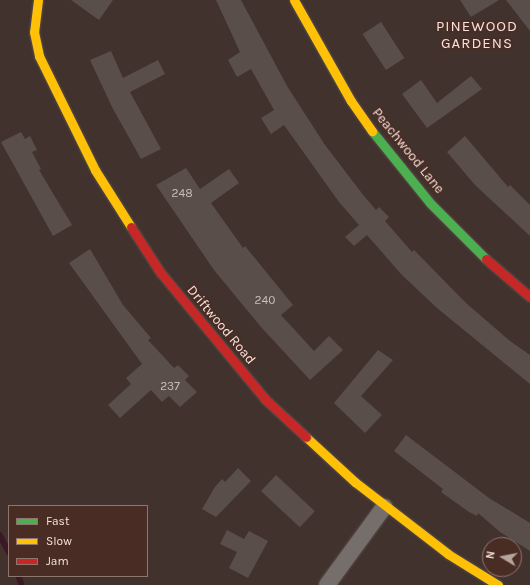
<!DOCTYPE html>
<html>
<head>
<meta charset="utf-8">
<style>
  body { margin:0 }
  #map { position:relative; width:530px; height:585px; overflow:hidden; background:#41322d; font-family:Karla,sans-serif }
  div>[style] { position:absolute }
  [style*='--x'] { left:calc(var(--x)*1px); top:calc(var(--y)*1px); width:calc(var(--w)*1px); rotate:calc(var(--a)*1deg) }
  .stream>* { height:5.5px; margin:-2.75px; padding:0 2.75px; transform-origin:2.75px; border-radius:2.75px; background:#3c1827 }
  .building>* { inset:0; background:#5a4e4b; transform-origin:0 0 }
  .roads { filter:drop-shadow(0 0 1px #5c4f4b) drop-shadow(0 0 1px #5c4f4b) }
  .street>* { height:16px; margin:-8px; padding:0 8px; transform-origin:8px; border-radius:8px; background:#756e6a }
  .fast>* { height:9px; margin:-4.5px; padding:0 4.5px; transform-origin:4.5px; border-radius:4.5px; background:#4caf50 }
  .slow>* { height:9px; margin:-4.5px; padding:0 4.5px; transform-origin:4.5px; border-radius:4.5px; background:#ffc107 }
  .jam>* { height:9px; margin:-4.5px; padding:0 4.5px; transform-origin:4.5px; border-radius:4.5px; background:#c62828 }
  span { translate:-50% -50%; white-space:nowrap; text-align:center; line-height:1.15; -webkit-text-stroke:4px #492d25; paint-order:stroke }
  .number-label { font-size:12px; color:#cebeb8 }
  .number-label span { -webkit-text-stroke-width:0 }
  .street-label { font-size:14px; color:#f5e3dd }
  .neighbourhood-label { font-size:15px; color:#f5e3dd; letter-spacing:1px }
  .legend { position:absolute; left:8px; top:505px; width:140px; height:72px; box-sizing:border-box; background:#492d25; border:1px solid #8e766f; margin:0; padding:5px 7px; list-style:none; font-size:12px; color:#f5e3dd }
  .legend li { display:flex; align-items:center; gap:8px; height:20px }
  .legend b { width:20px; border:1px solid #8e766f }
  .north { position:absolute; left:482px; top:537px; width:40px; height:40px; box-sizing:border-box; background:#492d25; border:1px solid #8e766f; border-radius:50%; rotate:280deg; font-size:11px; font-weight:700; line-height:16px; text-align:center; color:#f5e3dd }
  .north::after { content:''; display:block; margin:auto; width:14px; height:18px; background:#b6a59f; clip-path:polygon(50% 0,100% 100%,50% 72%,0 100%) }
</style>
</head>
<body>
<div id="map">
  <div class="stream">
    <div style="--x:0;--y:535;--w:19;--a:62"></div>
    <div style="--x:19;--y:576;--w:9;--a:72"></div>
  </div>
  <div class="building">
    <div style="clip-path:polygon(71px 0,113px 0,99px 20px)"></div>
    <div style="clip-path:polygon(216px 0,241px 0,287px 86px,325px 145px,364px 196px,376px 210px,379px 207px,389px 217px,385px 221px,412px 252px,414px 250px,466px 303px,510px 341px,530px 355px,530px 384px,437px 308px,401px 274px,367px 235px,354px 246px,345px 237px,359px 225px,339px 202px,284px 125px,271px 134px,261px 118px,274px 110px,251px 69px,237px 77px,228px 60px,240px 52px)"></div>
    <div style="clip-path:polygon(460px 0,499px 0,471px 17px)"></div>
    <div style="clip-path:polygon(506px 0,530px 0,530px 31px)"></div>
    <div style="left:381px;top:22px;width:43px;height:22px;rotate:57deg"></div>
    <div style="clip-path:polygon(111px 51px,123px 78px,158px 60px,165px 74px,130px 92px,161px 149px,141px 159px,113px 109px,90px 60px)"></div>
    <div style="clip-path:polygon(471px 76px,482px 89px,427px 128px,402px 94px,421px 80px,437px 103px)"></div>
    <div style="clip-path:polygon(21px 132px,25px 139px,30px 136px,37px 150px,32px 152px,41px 169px,39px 170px,72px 225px,53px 236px,1px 142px)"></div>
    <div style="clip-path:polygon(465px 136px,508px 187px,510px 185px,530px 205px,530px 236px,475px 185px,447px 152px)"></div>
    <div style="clip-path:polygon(186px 168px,200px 189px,229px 169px,239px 183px,211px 203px,243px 248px,245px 246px,293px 305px,281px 315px,314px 351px,329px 336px,343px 350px,310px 380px,261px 327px,214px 270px,156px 185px)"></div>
    <div style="clip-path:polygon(90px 249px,123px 305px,151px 338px,148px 340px,174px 368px,178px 365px,189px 376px,185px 380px,197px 392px,180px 407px,169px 396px,162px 402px,151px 390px,120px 418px,108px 405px,131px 384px,126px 378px,142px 364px,69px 263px)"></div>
    <div style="clip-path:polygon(378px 350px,393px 360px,361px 396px,382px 415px,365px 433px,334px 403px)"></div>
    <div style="clip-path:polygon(406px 435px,489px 498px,530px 523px,530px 551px,500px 532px,478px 513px,477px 516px,469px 512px,441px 492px,443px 489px,394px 451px)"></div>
    <div style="clip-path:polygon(238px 468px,251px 481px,216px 517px,202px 509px,215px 487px,222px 479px,225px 482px)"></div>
    <div style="left:276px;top:475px;width:53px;height:22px;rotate:43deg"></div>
    <div style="clip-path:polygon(227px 530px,244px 539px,249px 531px,268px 541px,248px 578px,229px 568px,237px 552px,220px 544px)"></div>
  </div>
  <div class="roads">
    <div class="street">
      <div style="--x:327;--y:585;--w:97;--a:-53.8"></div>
    </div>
    <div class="fast">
      <div style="--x:372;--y:131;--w:92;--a:51.1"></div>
      <div style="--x:430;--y:203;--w:79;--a:45"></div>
    </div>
    <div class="slow">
      <div style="--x:38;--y:0;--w:32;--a:97"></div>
      <div style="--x:34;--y:32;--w:25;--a:78"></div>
      <div style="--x:39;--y:56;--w:127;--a:63.8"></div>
      <div style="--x:95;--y:170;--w:67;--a:57.7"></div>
      <div style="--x:294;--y:0;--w:116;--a:60.6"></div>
      <div style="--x:351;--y:101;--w:37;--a:55"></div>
      <div style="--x:306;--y:437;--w:67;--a:42.6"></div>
      <div style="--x:355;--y:482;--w:118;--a:37.7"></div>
      <div style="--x:448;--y:554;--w:59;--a:31.8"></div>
    </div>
    <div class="jam">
      <div style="--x:131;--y:227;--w:54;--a:57.2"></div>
      <div style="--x:160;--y:272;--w:165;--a:50.4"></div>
      <div style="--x:265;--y:399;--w:56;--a:42.8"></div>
      <div style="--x:486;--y:259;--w:58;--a:40.8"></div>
    </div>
  </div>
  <div class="number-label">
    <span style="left:182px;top:194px">248</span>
    <span style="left:265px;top:301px">240</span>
    <span style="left:170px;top:387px">237</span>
  </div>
  <div class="street-label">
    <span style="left:408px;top:151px;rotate:51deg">Peachwood Lane</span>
    <span style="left:221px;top:325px;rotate:50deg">Driftwood Road</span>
  </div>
  <div class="neighbourhood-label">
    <span style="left:477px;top:35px">PINEWOOD<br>GARDENS</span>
  </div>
  <ul class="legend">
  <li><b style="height:5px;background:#4caf50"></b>Fast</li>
  <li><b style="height:5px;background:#ffc107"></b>Slow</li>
  <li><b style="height:5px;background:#c62828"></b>Jam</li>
  </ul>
  <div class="north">N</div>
</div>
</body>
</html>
